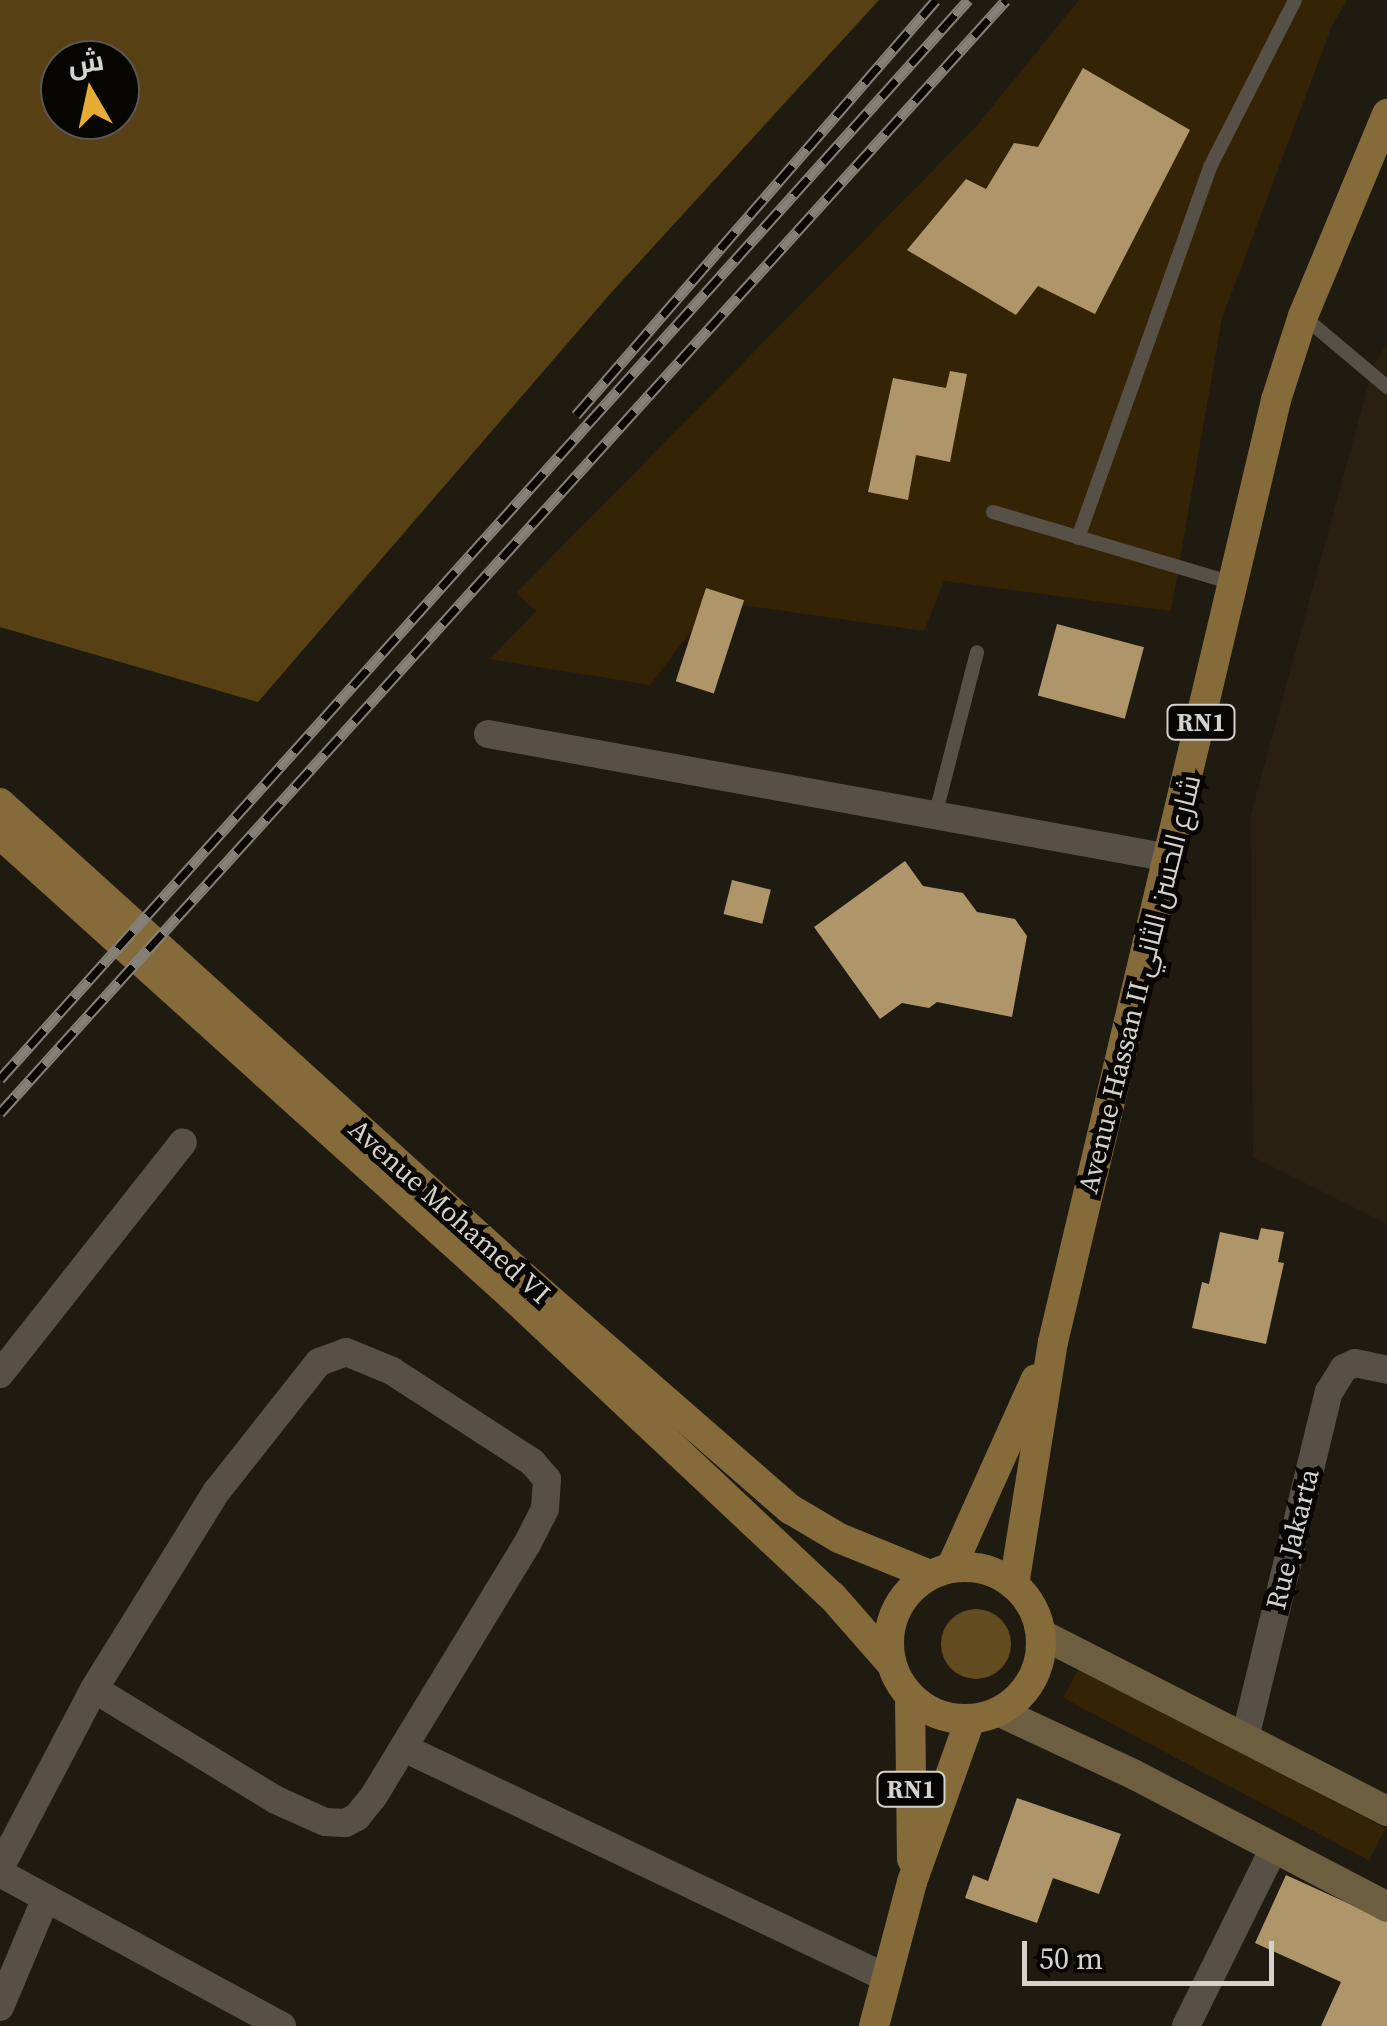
<!DOCTYPE html>
<html>
<head>
<meta charset="utf-8">
<style>
  body { margin:0 }
  #map { position:relative; width:1387px; height:2026px; overflow:hidden; background:#201b11; font-family:"Source Serif 4",Cairo,serif }
  div>[style] { position:absolute }
  [style*='--x'] { left:calc(var(--x)*1px); top:calc(var(--y)*1px); width:calc(var(--w)*1px); rotate:calc(var(--a)*1deg) }
  .built>* { inset:0; background:#292011 }
  .green>* { inset:0; background:#342405; transform-origin:0 0 }
  .forest>* { inset:0; background:#574114 }
  .water>* { inset:0; background:#614b1f }
  .round { border-radius:50% }
  .building>* { inset:0; background:#af966a; transform-origin:0 0 }
  .service>* { height:14px; margin:-7px; padding:0 7px; transform-origin:7px; border-radius:7px; background:#575046 }
  .minor>* { height:28px; margin:-14px; padding:0 14px; transform-origin:14px; border-radius:14px; background:#575046 }
  .secondary>* { height:30px; margin:-15px; padding:0 15px; transform-origin:15px; border-radius:15px; background:#6e5e40 }
  .primary>* { height:30px; margin:-15px; padding:0 15px; transform-origin:15px; border-radius:15px; background:#856b3a }
  .primary>.ring { margin:-15px; padding:0; box-sizing:content-box; background:none; border:30px solid #856b3a; border-radius:50% }
  .rail>* { height:11px; margin-top:-5.5px; transform-origin:0; background:repeating-linear-gradient(90deg,#080603 0 22px,#858078 0 44px); box-sizing:border-box; border-block:2px solid #858078 }
  span { translate:-50% -50%; white-space:nowrap; text-align:center; line-height:1.15; -webkit-text-stroke:10px #080603; paint-order:stroke }
  .shield-label span { padding:2px 8px; background:#080603; border:2px solid; border-radius:8px; -webkit-text-stroke-width:0 }
  .shield-label { font-size:25px; color:#d5d1cb; font-weight:700 }
  .street-label { font-size:28px; color:#d5d1cb }
  .north { position:absolute; left:40px; top:40px; width:100px; height:100px; box-sizing:border-box; background:#080603; border:2px solid #5a5753; border-radius:50%; rotate:351deg; font-size:28px; font-weight:700; line-height:40px; text-align:center; color:#d5d1cb }
  .north::after { content:''; display:block; margin:auto; width:35px; height:45px; background:#e6ad36; clip-path:polygon(50% 0,100% 100%,50% 72%,0 100%) }
  .scale { position:absolute; left:1022px; top:1941px; width:252px; height:45px; box-sizing:border-box; border:5px solid #d5d1cb; border-top:0; padding-left:12px; font-size:30px; line-height:35px; white-space:nowrap; color:#d5d1cb; -webkit-text-stroke:8px #080603; paint-order:stroke }
</style>
</head>
<body>
<div id="map">
  <div class="built">
    <div style="clip-path:polygon(1387px 342px,1387px 1224px,1253px 1157px,1251px 814px,1373px 368px)"></div>
  </div>
  <div class="green">
    <div style="clip-path:polygon(1079px 0,1347px 0,1332px 26px,1222px 318px,1171px 611px,944px 581px,924px 631px,714px 601px,650px 685px,490px 659px,536px 611px,516px 593px,975px 128px)"></div>
    <div style="left:1080px;top:1666px;width:346px;height:36px;rotate:28deg"></div>
  </div>
  <div class="forest">
    <div style="clip-path:polygon(evenodd,0 0,879px 0,610px 294px,258px 702px,0 627px,0 0,60px 60px,120px 60px,120px 120px,60px 120px,60px 60px)"></div>
  </div>
  <div class="water">
    <div class="round" style="left:941px;top:1609px;width:70px;height:70px"></div>
  </div>
  <div class="building">
    <div style="clip-path:polygon(1083px 68px,1190px 130px,1095px 314px,1038px 286px,1016px 315px,907px 250px,966px 179px,986px 189px,1014px 143px,1038px 147px)"></div>
    <div style="clip-path:polygon(950px 371px,967px 374px,950px 462px,916px 455px,908px 500px,868px 492px,893px 378px,946px 388px)"></div>
    <div style="left:706px;top:588px;width:40px;height:98px;rotate:18deg"></div>
    <div style="left:1057px;top:624px;width:90px;height:74px;rotate:15deg"></div>
    <div style="clip-path:polygon(905px 861px,923px 886px,963px 893px,977px 912px,1015px 919px,1027px 936px,1012px 1017px,937px 1002px,929px 1008px,902px 1003px,880px 1019px,814px 927px)"></div>
    <div style="left:732px;top:880px;width:40px;height:35px;rotate:14deg"></div>
    <div style="clip-path:polygon(1261px 1228px,1284px 1232px,1278px 1262px,1284px 1263px,1266px 1344px,1192px 1328px,1202px 1282px,1209px 1284px,1220px 1232px,1258px 1240px)"></div>
    <div style="clip-path:polygon(1017px 1798px,1121px 1834px,1099px 1894px,1053px 1878px,1037px 1923px,965px 1898px,973px 1875px,988px 1881px)"></div>
    <div style="clip-path:polygon(1286px 1875px,1387px 1921px,1387px 2026px,1321px 2026px,1341px 1982px,1255px 1943px)"></div>
  </div>
  <div class="service">
    <div style="--x:1304;--y:317;--w:109;--a:40.1"></div>
    <div style="--x:993;--y:512;--w:249;--a:16.5"></div>
    <div style="--x:1078;--y:538;--w:394;--a:-70.4"></div>
    <div style="--x:1210;--y:167;--w:187;--a:-63"></div>
    <div style="--x:935;--y:816;--w:169;--a:-75.6"></div>
  </div>
  <div class="minor">
    <div style="--x:488;--y:734;--w:693;--a:10.3"></div>
    <div style="--x:0;--y:1374;--w:295;--a:-51.7"></div>
    <div style="--x:1245;--y:1738;--w:356;--a:-76.4"></div>
    <div style="--x:1329;--y:1392;--w:28;--a:-58"></div>
    <div style="--x:1344;--y:1368;--w:12;--a:-24"></div>
    <div style="--x:1355;--y:1363;--w:33;--a:12"></div>
    <div style="--x:404;--y:1748;--w:535;--a:25.46"></div>
    <div style="--x:0;--y:1868;--w:202;--a:-62.3"></div>
    <div style="--x:94;--y:1689;--w:233;--a:-58.2"></div>
    <div style="--x:217;--y:1491;--w:164;--a:-51.7"></div>
    <div style="--x:319;--y:1362;--w:29;--a:-20"></div>
    <div style="--x:346;--y:1352;--w:50;--a:22.4"></div>
    <div style="--x:392;--y:1371;--w:167;--a:33"></div>
    <div style="--x:532;--y:1462;--w:23;--a:49"></div>
    <div style="--x:547;--y:1479;--w:30;--a:94"></div>
    <div style="--x:545;--y:1509;--w:39;--a:117"></div>
    <div style="--x:527;--y:1544;--w:296;--a:121.3"></div>
    <div style="--x:373;--y:1797;--w:26;--a:129"></div>
    <div style="--x:357;--y:1817;--w:13;--a:153"></div>
    <div style="--x:345;--y:1823;--w:20;--a:-177"></div>
    <div style="--x:325;--y:1822;--w:54;--a:-155.8"></div>
    <div style="--x:276;--y:1800;--w:213;--a:-148.6"></div>
    <div style="--x:0;--y:1873;--w:321;--a:28.5"></div>
    <div style="--x:0;--y:2007;--w:116;--a:-67.2"></div>
    <div style="--x:1186;--y:2026;--w:199;--a:-63.7"></div>
  </div>
  <div class="secondary">
    <div style="--x:1041;--y:1634;--w:389;--a:27.1"></div>
    <div style="--x:1000;--y:1712;--w:147;--a:25"></div>
    <div style="--x:1133;--y:1774;--w:287;--a:27.6"></div>
  </div>
  <div class="primary">
    <div style="--x:0;--y:803;--w:708;--a:42.14"></div>
    <div style="--x:525;--y:1278;--w:352;--a:41.1"></div>
    <div style="--x:790;--y:1509;--w:57;--a:30.6"></div>
    <div style="--x:839;--y:1538;--w:98;--a:22.1"></div>
    <div style="--x:0;--y:834;--w:688;--a:42.06"></div>
    <div style="--x:511;--y:1295;--w:440;--a:43.2"></div>
    <div style="--x:832;--y:1596;--w:86;--a:48.8"></div>
    <div class="ring" style="left:889px;top:1567px;width:122px;height:122px"></div>
    <div style="--x:951;--y:1568;--w:207;--a:-65.8"></div>
    <div style="--x:1014;--y:1585;--w:246;--a:-80.9"></div>
    <div style="--x:1053;--y:1342;--w:968;--a:-76.68"></div>
    <div style="--x:1276;--y:400;--w:88;--a:-72.2"></div>
    <div style="--x:1303;--y:316;--w:219;--a:-67.4"></div>
    <div style="--x:910;--y:1697;--w:162;--a:89.3"></div>
    <div style="--x:874;--y:2026;--w:149;--a:-75.2"></div>
    <div style="--x:912;--y:1882;--w:172;--a:-70.3"></div>
  </div>
  <div class="rail">
    <div style="--x:576;--y:415;--w:549;--a:-49.06"></div>
    <div style="--x:0;--y:1079;--w:1450;--a:-48.1"></div>
    <div style="--x:0;--y:1113;--w:1500;--a:-47.89"></div>
  </div>
  <div class="shield-label">
    <span style="left:1201px;top:722px">RN1</span>
    <span style="left:911px;top:1789px">RN1</span>
  </div>
  <div class="street-label">
    <span style="left:1139px;top:984px;rotate:-76deg">Avenue Hassan II شارع الحسن الثاني</span>
    <span style="left:450px;top:1211px;rotate:42deg">Avenue Mohamed VI</span>
    <span style="left:1292px;top:1539px;rotate:-76deg">Rue Jakarta</span>
  </div>
  <div class="north">ش</div>
  <div class="scale">50 m</div>
</div>
</body>
</html>
